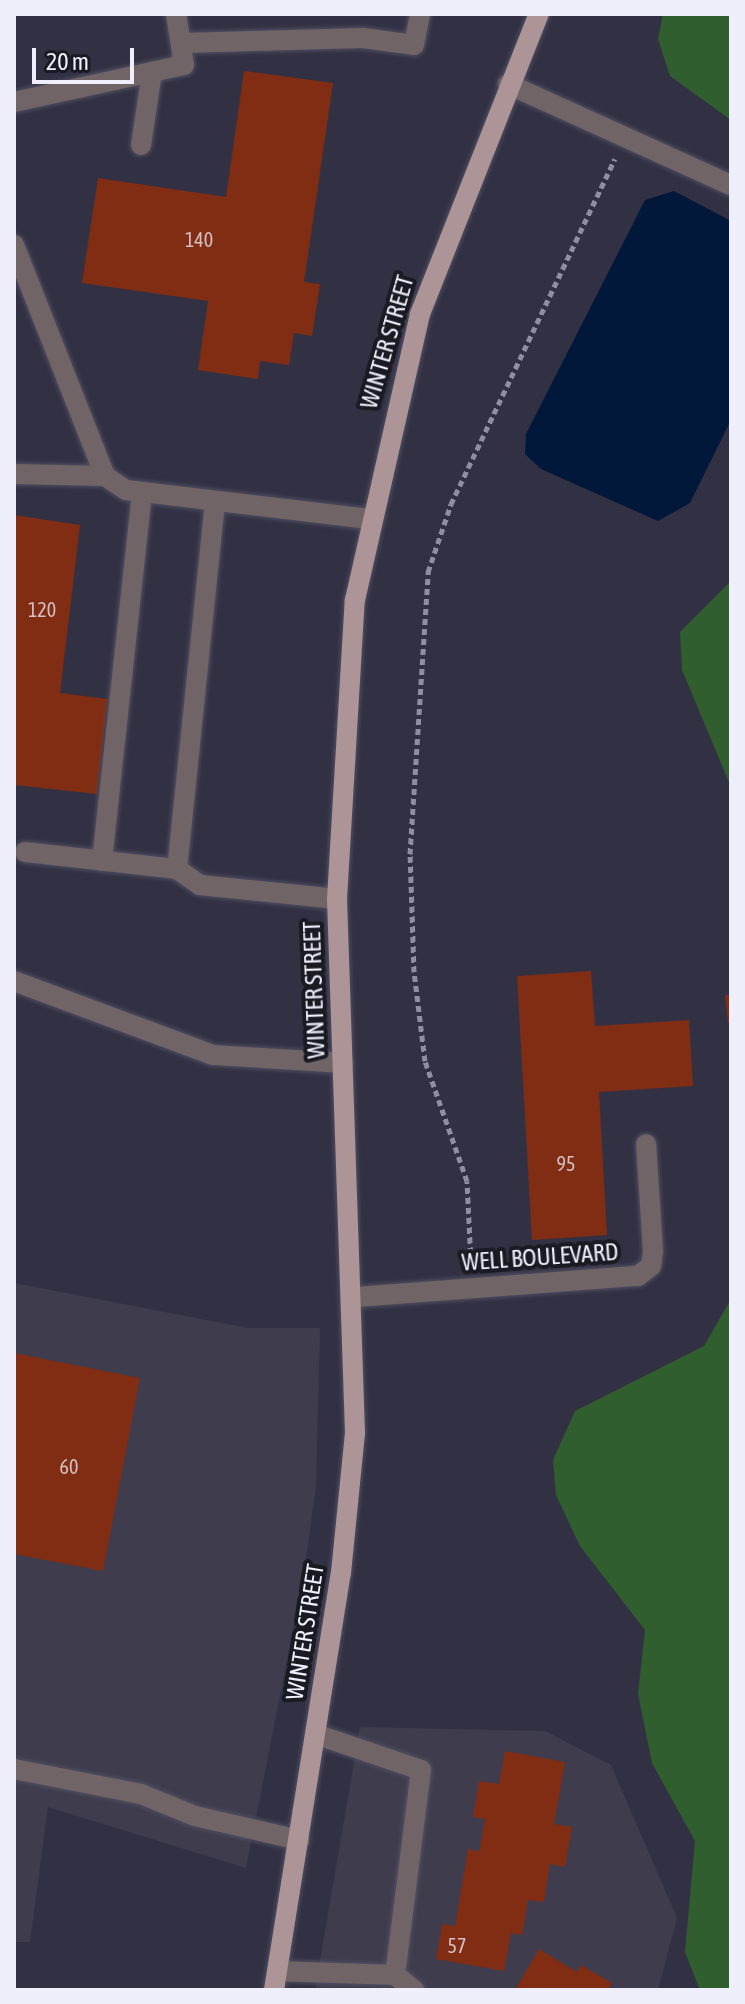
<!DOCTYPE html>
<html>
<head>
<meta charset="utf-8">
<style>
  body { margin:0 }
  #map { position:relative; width:745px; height:2004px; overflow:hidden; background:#323144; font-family:"Asap Condensed",sans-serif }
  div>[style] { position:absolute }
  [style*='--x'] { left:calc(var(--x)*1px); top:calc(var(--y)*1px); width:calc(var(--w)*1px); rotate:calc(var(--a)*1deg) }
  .commercial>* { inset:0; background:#3f3c4e }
  .green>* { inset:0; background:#315e2f }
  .water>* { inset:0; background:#01183b }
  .building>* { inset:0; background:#812d13 }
  .path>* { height:5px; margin-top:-2.5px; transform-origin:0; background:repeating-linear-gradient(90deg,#8f8f9f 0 6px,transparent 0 10px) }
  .roads { filter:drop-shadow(0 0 2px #504f61) drop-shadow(0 0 2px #504f61) }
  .minor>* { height:20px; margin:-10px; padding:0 10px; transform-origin:10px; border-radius:10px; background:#706466 }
  .major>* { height:20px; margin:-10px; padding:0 10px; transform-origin:10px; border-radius:10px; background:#ac9497 }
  span { translate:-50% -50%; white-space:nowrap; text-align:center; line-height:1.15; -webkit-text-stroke:8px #1a1a23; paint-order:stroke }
  .number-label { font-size:20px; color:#d4bec2 }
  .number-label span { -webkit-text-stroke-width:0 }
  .street-label { font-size:24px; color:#efeffc }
  .frame { position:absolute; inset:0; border:16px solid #efeffc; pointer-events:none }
  .scale { position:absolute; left:32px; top:48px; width:102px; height:36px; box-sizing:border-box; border:4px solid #efeffc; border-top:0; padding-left:10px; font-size:24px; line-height:28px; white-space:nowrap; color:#efeffc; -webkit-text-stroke:6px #1a1a23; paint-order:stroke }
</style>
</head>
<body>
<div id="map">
  <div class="commercial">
    <div style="clip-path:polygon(14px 1283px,248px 1328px,320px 1328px,316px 1486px,304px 1574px,246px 1868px,48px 1807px,30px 1942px,14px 1942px)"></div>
    <div style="clip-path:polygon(360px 1727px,545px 1731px,611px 1765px,677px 1918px,658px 1990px,315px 1990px)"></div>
  </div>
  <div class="green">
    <div style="clip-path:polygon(663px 14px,731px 14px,731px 120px,670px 76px,658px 39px)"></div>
    <div style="clip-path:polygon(731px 581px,731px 787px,682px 670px,680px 632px)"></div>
    <div style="clip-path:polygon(731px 1299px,731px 1990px,700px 1990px,685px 1952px,695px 1841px,652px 1763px,638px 1694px,645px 1630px,580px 1546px,556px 1495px,553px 1460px,575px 1411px,704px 1346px)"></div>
  </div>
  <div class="water">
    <div style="clip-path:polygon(674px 191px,731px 221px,731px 420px,690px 503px,658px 521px,541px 469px,525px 454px,526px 434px,645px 200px)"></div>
  </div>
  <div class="building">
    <div style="clip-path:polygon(244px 71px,333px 83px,304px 282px,320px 284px,312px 336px,294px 333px,289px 365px,260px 361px,258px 379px,198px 370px,208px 301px,82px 283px,98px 178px,226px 197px)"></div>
    <div style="clip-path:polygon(14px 515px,80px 525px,60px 693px,108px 699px,97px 794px,14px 785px)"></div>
    <div style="clip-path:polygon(591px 971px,595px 1026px,689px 1020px,693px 1086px,599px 1092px,607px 1235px,532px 1240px,517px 976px)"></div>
    <div style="clip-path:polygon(725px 995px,731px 995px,731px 1022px,728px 1023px)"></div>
    <div style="clip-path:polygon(14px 1353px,140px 1378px,103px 1571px,14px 1554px)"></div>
    <div style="clip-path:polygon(505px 1751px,565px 1762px,554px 1824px,572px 1827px,565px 1867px,550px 1864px,544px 1902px,528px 1900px,522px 1935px,511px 1933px,504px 1971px,436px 1959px,442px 1924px,455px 1926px,468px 1849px,479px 1852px,485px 1819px,473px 1817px,479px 1781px,499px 1784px)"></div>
    <div style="clip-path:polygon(539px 1949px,577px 1972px,581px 1965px,612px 1983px,608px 1990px,515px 1990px)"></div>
  </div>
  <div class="path">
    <div style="--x:471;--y:1263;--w:82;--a:-92.8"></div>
    <div style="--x:467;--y:1181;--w:127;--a:-109.3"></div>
    <div style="--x:425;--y:1061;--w:90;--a:-97"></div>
    <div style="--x:414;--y:972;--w:118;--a:-91.9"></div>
    <div style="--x:410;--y:854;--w:283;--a:-86.3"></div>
    <div style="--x:428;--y:572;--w:72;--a:-71.3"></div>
    <div style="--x:451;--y:504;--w:382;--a:-64.6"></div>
  </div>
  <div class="roads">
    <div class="minor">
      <div style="--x:181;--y:43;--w:182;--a:-1.6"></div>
      <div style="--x:363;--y:38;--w:51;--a:7.8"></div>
      <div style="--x:414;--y:45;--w:32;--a:-79"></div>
      <div style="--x:508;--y:84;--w:245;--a:24.4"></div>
      <div style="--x:14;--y:102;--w:174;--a:-12.3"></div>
      <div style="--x:184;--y:65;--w:52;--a:-98.9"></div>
      <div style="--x:141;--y:145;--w:74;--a:-81.4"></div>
      <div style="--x:14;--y:245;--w:248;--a:68.5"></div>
      <div style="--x:105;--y:476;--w:25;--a:34"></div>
      <div style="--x:126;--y:490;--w:245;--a:6.8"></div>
      <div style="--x:14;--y:474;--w:91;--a:1.3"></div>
      <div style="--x:215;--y:502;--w:369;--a:95.9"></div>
      <div style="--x:177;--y:869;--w:28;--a:35"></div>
      <div style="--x:200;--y:885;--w:138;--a:5.8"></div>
      <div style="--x:25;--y:852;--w:153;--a:6.4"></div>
      <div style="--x:102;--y:861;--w:370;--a:-83.8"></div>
      <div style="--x:14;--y:981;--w:212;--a:20.4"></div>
      <div style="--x:213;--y:1055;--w:130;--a:3.5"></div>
      <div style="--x:356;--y:1297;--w:283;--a:-4.3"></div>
      <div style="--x:638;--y:1276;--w:16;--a:-38"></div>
      <div style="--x:651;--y:1266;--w:15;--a:-82"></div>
      <div style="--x:653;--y:1251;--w:107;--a:-93.7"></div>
      <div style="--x:315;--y:1734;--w:112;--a:18.8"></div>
      <div style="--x:421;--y:1770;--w:207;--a:97.2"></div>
      <div style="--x:395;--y:1975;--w:24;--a:38"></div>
      <div style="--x:14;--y:1769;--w:129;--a:11.1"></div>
      <div style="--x:141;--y:1794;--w:58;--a:22.2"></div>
      <div style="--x:195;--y:1816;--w:107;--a:13"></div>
      <div style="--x:277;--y:1971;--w:118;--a:1.9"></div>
    </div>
    <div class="major">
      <div style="--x:274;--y:1990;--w:422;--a:-80.9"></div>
      <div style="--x:341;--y:1573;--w:141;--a:-84.3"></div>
      <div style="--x:355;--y:1433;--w:534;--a:-91.93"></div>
      <div style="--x:337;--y:899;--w:300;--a:-86.6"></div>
      <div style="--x:355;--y:600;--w:293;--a:-77.2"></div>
      <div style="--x:420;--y:314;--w:323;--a:-68.4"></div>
    </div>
  </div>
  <div class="number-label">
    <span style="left:199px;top:239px">140</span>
    <span style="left:42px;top:609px">120</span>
    <span style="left:566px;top:1163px">95</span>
    <span style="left:69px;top:1466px">60</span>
    <span style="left:457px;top:1945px">57</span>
  </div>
  <div class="street-label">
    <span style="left:387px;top:342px;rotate:-74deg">WINTER STREET</span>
    <span style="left:314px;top:990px;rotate:-92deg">WINTER STREET</span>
    <span style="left:540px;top:1257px;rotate:-4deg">WELL BOULEVARD</span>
    <span style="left:305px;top:1632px;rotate:-81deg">WINTER STREET</span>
  </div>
  <div class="frame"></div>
  <div class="scale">20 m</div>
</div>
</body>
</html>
